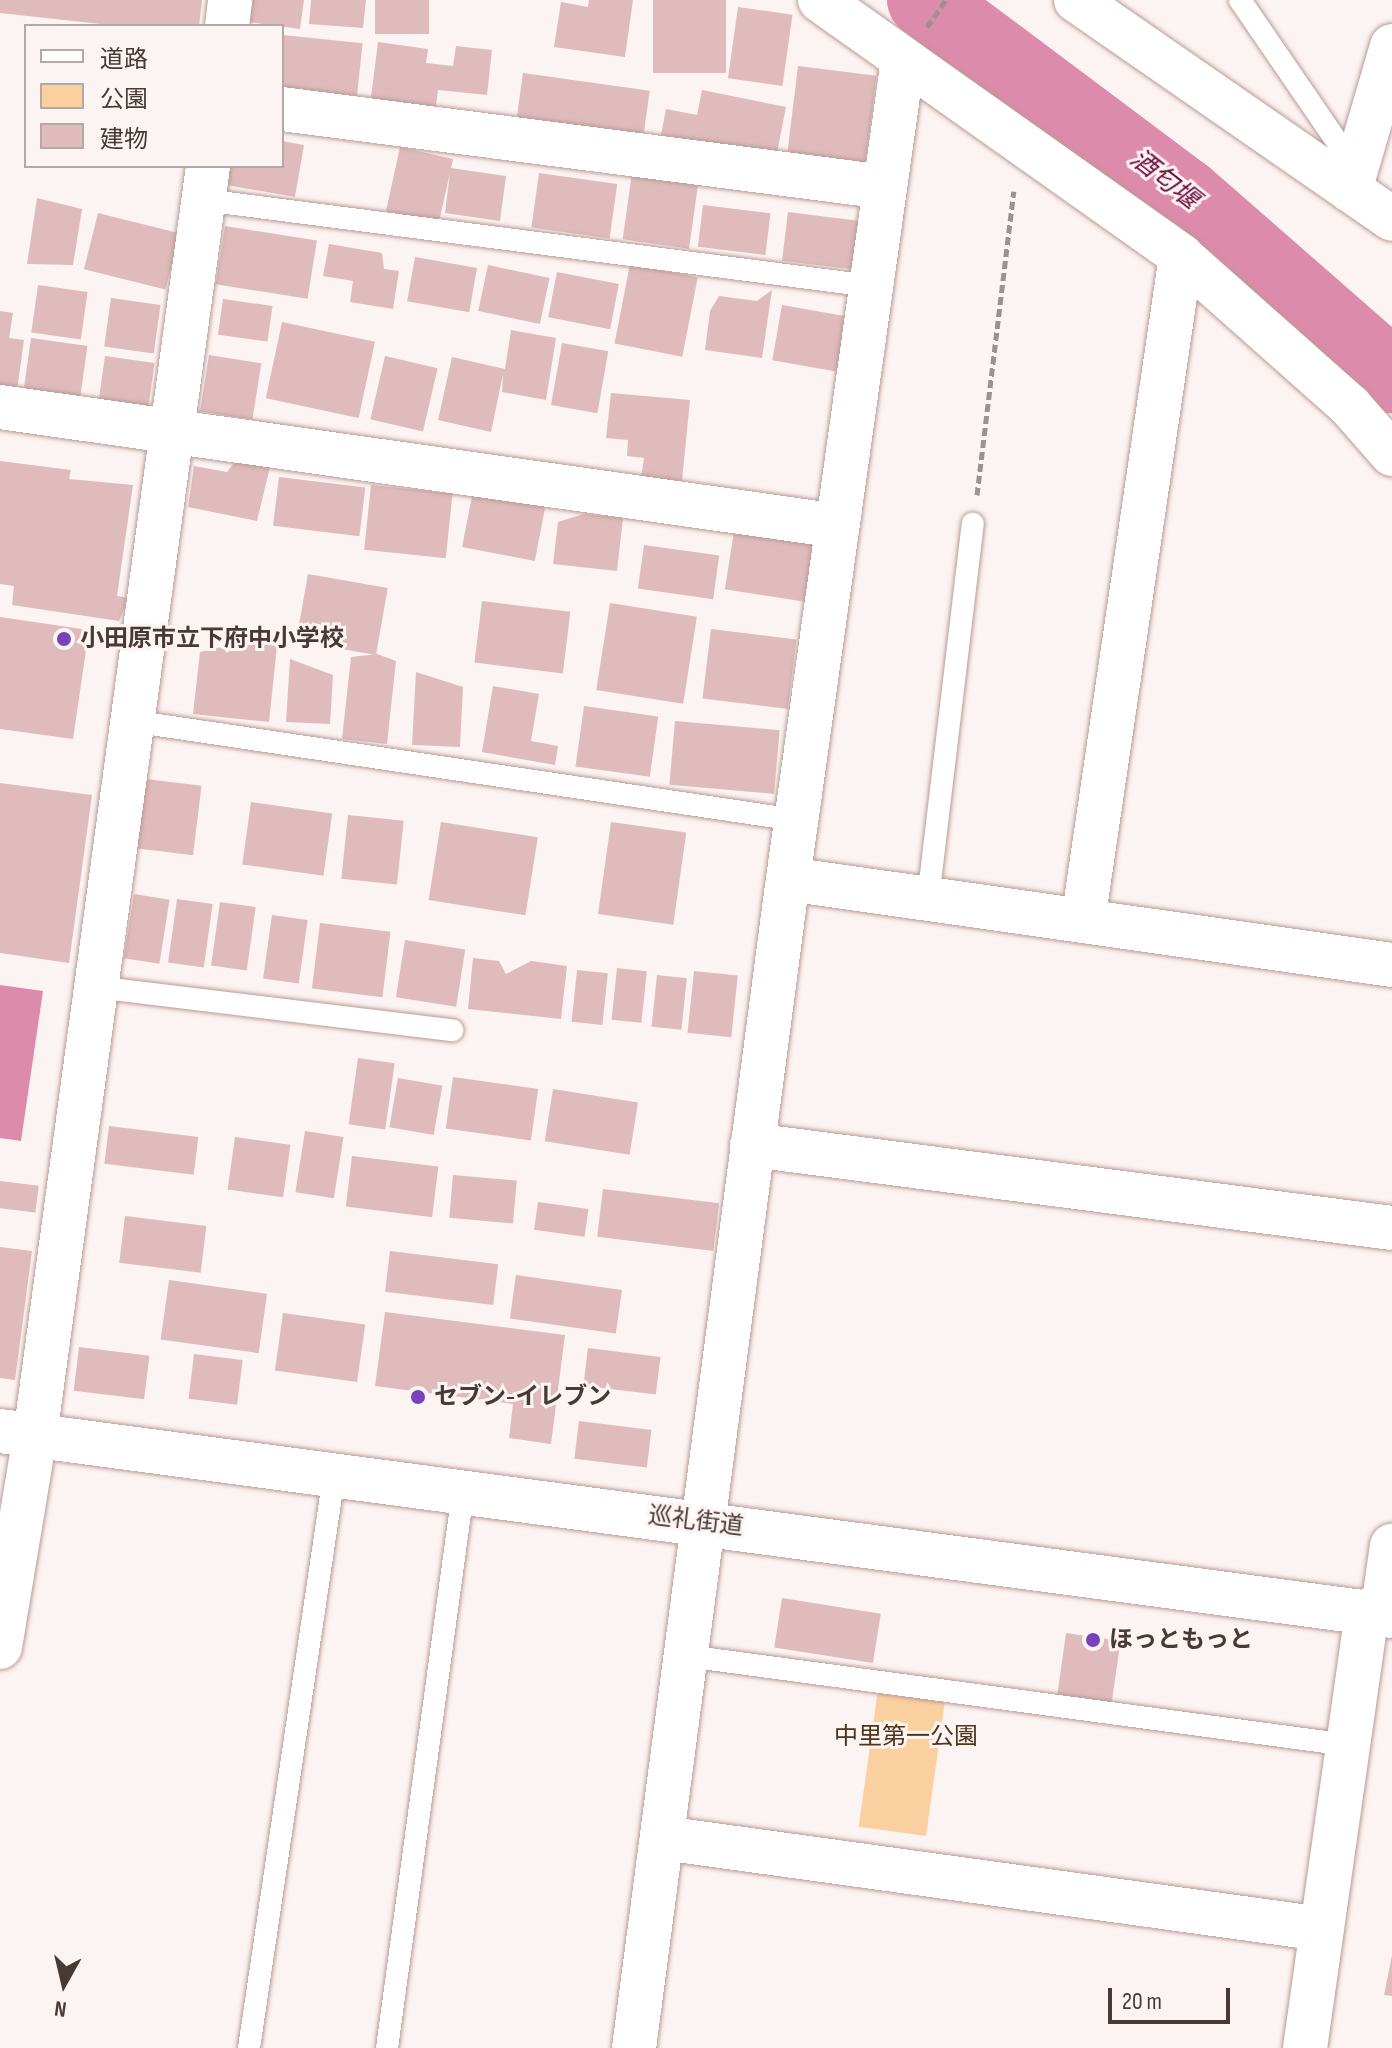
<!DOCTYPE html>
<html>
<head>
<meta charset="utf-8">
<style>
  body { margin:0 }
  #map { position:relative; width:1392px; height:2048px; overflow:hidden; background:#fbf4f2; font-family:"Sofia Sans Condensed","Noto Sans JP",sans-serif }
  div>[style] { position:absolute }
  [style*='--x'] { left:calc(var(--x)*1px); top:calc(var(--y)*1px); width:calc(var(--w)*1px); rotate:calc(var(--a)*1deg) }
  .green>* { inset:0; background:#fbd0a0; transform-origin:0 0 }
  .water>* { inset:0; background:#dd8baa }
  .river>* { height:74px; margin:-37px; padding:0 37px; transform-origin:37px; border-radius:37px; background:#dd8baa }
  .building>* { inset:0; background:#dfbbbd; transform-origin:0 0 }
  .path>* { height:5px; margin-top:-2.5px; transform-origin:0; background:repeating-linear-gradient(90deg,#9b918e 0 8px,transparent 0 12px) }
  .roads { filter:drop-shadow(0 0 2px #bb9a93) drop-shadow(0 0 2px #bb9a93) }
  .service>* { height:22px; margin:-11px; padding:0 11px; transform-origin:11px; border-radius:11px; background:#fff }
  .minor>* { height:44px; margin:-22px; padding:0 22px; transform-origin:22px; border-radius:22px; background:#fff }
  .tertiary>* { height:44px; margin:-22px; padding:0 22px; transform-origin:22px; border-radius:22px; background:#fff }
  .dots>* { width:22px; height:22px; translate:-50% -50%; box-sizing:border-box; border:4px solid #fbf4f2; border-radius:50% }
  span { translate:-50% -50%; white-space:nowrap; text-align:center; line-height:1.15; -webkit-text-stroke:6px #fbf4f2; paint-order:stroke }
  .poi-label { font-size:24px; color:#473936; font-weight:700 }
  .left { translate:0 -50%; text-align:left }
  .street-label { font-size:24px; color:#473936 }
  .park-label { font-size:24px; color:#4e3619 }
  .water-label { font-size:26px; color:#6c093e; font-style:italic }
  .legend { position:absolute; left:24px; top:24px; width:260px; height:144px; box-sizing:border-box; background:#fbf4f2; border:2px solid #b3a9a7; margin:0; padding:10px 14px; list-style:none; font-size:24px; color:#473936 }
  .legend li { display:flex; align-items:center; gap:16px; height:40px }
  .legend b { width:40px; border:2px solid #b3a9a7 }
  .north { position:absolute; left:24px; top:1944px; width:80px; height:80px; -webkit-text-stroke:6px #fbf4f2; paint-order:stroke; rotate:188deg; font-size:22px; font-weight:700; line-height:32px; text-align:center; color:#473936 }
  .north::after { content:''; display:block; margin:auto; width:28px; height:36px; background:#473936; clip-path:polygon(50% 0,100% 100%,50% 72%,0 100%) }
  .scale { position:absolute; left:1108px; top:1988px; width:122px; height:36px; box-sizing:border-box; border:4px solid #473936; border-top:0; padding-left:10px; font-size:24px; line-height:28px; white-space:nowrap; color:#473936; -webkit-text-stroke:6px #fbf4f2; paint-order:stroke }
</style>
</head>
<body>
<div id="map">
  <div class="green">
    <div style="left:878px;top:1689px;width:68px;height:139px;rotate:8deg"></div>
  </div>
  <div class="water">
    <div style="clip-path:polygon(0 985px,43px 991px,21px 1141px,0 1138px)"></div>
  </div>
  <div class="river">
    <div style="--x:924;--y:0;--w:326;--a:36.8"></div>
    <div style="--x:1185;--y:195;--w:275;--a:41.2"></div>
  </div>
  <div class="building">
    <div style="clip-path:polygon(0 0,202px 0,199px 26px,119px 26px,0 13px)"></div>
    <div style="clip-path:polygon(245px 0,304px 0,300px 29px,242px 21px)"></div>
    <div style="clip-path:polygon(311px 0,366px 0,363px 28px,309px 24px)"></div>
    <div style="left:375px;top:0;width:54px;height:34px"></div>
    <div style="clip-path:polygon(589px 0,633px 0,625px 57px,554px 47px,561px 2px,588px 7px)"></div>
    <div style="left:653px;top:0;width:73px;height:73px"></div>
    <div style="left:738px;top:7px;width:55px;height:72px;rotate:8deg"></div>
    <div style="left:283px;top:35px;width:80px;height:53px;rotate:6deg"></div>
    <div style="clip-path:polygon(378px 42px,428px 49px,426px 63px,453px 66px,456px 46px,492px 50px,487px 95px,438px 90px,435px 113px,370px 105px)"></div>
    <div style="left:798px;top:66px;width:79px;height:90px;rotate:7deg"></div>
    <div style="left:523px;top:73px;width:128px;height:47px;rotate:8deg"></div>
    <div style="clip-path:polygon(702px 90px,786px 107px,776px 158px,661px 135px,666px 109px,697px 115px)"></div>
    <div style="clip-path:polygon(282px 141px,304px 145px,295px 197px,226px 185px,229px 166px,282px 166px)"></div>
    <div style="clip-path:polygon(400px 147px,453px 159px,451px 168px,506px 176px,500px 221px,445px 213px,450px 173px,439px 222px,386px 211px)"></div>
    <div style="left:539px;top:173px;width:79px;height:55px;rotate:8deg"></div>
    <div style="left:632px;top:173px;width:67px;height:67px;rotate:8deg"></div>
    <div style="clip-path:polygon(37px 198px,82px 209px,73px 265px,27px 264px)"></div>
    <div style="left:703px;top:205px;width:68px;height:42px;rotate:7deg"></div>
    <div style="left:788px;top:212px;width:75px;height:49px;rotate:7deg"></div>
    <div style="left:98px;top:213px;width:84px;height:58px;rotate:14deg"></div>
    <div style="left:225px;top:226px;width:93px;height:59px;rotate:9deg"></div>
    <div style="clip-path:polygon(329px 244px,382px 253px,384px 269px,399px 271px,393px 309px,350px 302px,353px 281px,323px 276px)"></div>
    <div style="left:415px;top:257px;width:63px;height:45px;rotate:10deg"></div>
    <div style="left:630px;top:264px;width:69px;height:81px;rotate:11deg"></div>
    <div style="left:488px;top:265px;width:63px;height:47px;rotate:12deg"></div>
    <div style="left:557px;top:272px;width:63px;height:46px;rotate:11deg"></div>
    <div style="left:38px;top:285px;width:50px;height:48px;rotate:8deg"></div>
    <div style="clip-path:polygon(772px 290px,762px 358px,705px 350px,710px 311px,719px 296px,757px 301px)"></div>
    <div style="left:111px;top:298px;width:50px;height:49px;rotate:8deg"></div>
    <div style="left:223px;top:299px;width:50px;height:36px;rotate:8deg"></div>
    <div style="left:782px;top:305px;width:72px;height:56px;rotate:10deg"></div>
    <div style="clip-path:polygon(0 311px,13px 313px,9px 338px,24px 340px,17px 391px,0 388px)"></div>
    <div style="left:282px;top:322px;width:95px;height:78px;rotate:12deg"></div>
    <div style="clip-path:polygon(511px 330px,556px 338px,546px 400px,502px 392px,503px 374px,491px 432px,438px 420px,452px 357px,505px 369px)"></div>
    <div style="left:31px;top:338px;width:57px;height:56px;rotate:8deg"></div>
    <div style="left:562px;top:343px;width:47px;height:63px;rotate:10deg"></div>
    <div style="left:209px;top:355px;width:53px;height:57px;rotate:9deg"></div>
    <div style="left:105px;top:356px;width:50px;height:49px;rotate:8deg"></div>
    <div style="left:385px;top:356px;width:54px;height:65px;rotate:13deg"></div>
    <div style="clip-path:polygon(611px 393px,690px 400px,682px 481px,641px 478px,644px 458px,627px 456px,628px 440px,606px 438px)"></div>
    <div style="clip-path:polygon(237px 459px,270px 467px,257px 521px,188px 507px,194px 466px,227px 472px)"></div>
    <div style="clip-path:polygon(0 461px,71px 470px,69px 479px,133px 485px,117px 596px,129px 598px,119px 621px,12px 605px,14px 586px,0 584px)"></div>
    <div style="left:279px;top:477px;width:87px;height:49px;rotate:7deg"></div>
    <div style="left:371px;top:485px;width:82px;height:65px;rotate:6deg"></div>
    <div style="left:473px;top:491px;width:74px;height:57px;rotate:11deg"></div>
    <div style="clip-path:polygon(584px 514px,623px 518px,617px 571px,553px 564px,558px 522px)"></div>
    <div style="left:735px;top:525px;width:81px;height:65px;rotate:9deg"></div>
    <div style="left:644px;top:545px;width:76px;height:44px;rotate:8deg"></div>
    <div style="left:308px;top:574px;width:81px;height:68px;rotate:10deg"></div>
    <div style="left:482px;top:601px;width:89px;height:62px;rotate:7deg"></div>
    <div style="left:610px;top:603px;width:88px;height:88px;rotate:9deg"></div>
    <div style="clip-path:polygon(0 617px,89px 630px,73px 739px,0 729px)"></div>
    <div style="left:711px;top:629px;width:86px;height:70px;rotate:7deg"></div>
    <div style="clip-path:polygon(242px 642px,277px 646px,269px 722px,193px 714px,200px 652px)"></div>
    <div style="clip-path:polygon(377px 654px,396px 661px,387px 744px,342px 739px,351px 657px)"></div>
    <div style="clip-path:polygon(290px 659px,333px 675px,330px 724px,286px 722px)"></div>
    <div style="clip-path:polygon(416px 672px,463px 687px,460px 747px,412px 745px)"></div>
    <div style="clip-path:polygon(493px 686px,539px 694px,531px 741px,558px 746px,555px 765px,482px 752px)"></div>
    <div style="left:584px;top:706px;width:75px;height:61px;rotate:8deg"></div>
    <div style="left:675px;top:721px;width:105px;height:64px;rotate:5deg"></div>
    <div style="left:138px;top:778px;width:64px;height:70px;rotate:7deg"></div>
    <div style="clip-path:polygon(0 783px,92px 795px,69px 963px,0 953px)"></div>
    <div style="left:251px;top:802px;width:82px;height:63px;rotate:8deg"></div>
    <div style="left:348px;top:815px;width:56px;height:64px;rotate:6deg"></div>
    <div style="left:441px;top:822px;width:98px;height:79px;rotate:9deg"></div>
    <div style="left:611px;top:822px;width:76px;height:93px;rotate:8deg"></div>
    <div style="left:134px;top:894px;width:36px;height:65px;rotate:9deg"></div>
    <div style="left:177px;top:899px;width:36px;height:64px;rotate:8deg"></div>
    <div style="left:220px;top:902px;width:36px;height:64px;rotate:8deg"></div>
    <div style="left:272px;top:915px;width:36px;height:64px;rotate:8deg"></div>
    <div style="left:320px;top:923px;width:71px;height:66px;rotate:7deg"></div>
    <div style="left:405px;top:940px;width:61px;height:58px;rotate:9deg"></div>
    <div style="clip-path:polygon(473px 958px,499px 961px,506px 974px,531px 961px,567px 966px,561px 1019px,468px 1009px)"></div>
    <div style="left:617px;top:968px;width:30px;height:52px;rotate:6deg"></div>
    <div style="left:577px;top:970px;width:31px;height:52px;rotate:6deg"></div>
    <div style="left:694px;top:971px;width:44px;height:62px;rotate:6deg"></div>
    <div style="left:657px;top:975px;width:30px;height:52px;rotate:6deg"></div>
    <div style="left:358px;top:1058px;width:37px;height:67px;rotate:8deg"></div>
    <div style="left:453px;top:1077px;width:86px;height:52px;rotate:8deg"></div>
    <div style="left:398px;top:1078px;width:45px;height:50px;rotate:10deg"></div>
    <div style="left:553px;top:1089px;width:86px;height:53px;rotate:9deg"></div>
    <div style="left:109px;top:1126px;width:90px;height:38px;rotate:7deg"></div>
    <div style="left:305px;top:1131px;width:39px;height:62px;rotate:9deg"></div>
    <div style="left:235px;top:1137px;width:56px;height:53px;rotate:8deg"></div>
    <div style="left:352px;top:1156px;width:87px;height:51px;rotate:7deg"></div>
    <div style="left:453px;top:1175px;width:64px;height:43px;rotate:5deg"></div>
    <div style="left:0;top:1181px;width:39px;height:27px;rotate:7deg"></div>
    <div style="left:603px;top:1189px;width:117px;height:48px;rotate:7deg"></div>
    <div style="left:538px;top:1202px;width:51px;height:28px;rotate:8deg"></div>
    <div style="left:125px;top:1216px;width:82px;height:47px;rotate:7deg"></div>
    <div style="clip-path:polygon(0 1247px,32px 1251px,15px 1380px,0 1378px)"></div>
    <div style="left:390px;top:1251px;width:109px;height:41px;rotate:7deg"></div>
    <div style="left:516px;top:1275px;width:107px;height:44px;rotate:8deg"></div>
    <div style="left:169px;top:1280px;width:99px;height:60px;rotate:8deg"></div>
    <div style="clip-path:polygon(385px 1312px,565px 1335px,551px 1444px,509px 1438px,513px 1404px,375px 1386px)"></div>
    <div style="left:283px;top:1313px;width:83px;height:58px;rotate:8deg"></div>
    <div style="left:79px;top:1347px;width:71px;height:44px;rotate:7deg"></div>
    <div style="left:588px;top:1348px;width:73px;height:38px;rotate:7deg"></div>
    <div style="left:194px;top:1354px;width:49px;height:45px;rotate:7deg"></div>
    <div style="left:579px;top:1421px;width:73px;height:38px;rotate:7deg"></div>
    <div style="left:782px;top:1598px;width:100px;height:50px;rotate:9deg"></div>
    <div style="left:1066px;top:1633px;width:55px;height:63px;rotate:8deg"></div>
    <div style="clip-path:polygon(1392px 1955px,1392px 1996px,1384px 1995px)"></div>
  </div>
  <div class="path">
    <div style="--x:927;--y:27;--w:33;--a:-55"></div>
    <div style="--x:977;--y:495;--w:306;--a:-83.1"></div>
  </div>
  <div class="roads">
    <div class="service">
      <div style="--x:1240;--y:0;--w:204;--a:55.6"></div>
      <div style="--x:204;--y:200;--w:673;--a:7.35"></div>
      <div style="--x:131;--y:721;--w:672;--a:8.47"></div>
      <div style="--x:928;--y:899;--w:378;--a:-83.2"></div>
      <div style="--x:95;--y:987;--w:360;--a:6.9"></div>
      <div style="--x:687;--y:1656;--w:667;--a:7.67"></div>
      <div style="--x:249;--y:2048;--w:578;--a:-81.55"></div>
      <div style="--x:387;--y:2048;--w:561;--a:-82.22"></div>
    </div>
    <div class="minor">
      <div style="--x:820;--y:0;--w:443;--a:35.3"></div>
      <div style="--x:1181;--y:256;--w:226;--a:41.6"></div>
      <div style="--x:1350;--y:406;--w:64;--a:48.8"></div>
      <div style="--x:1076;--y:0;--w:384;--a:34.7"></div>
      <div style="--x:227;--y:26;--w:26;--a:-83"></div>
      <div style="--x:282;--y:109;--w:608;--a:7.37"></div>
      <div style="--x:1350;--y:190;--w:150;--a:-73.7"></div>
      <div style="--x:0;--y:407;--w:846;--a:8.08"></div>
      <div style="--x:788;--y:879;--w:610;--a:8.1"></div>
      <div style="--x:1083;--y:921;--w:672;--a:-81.62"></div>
      <div style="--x:752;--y:1145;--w:645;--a:7.39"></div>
      <div style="--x:35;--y:1436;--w:1282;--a:-82.24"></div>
      <div style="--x:1382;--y:1615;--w:70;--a:-81.8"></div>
      <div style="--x:663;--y:1838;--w:665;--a:7.86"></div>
      <div style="--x:634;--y:2048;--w:1179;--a:-82.5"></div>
      <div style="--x:788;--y:879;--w:827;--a:-82.01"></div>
      <div style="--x:1305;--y:2048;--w:442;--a:-81.9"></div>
    </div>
    <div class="tertiary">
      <div style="--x:0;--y:1431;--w:1404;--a:7.57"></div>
      <div style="--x:0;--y:1647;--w:214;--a:-80.6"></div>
    </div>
  </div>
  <div class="dots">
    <div style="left:64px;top:639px;background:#7743bb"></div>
    <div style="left:418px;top:1397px;background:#7743bb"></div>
    <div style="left:1093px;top:1640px;background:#7743bb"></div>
  </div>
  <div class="poi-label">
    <span class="left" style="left:80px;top:639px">小田原市立下府中小学校</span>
    <span class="left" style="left:434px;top:1397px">セブン-イレブン</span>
    <span class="left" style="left:1109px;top:1640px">ほっともっと</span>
  </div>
  <div class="street-label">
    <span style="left:696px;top:1521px;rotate:7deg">巡礼街道</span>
  </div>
  <div class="park-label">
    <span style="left:906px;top:1737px">中里第一公園</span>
  </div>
  <div class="water-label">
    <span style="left:1164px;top:180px;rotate:38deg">酒匂堰</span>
  </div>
  <ul class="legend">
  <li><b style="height:10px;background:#fff"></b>道路</li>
  <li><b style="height:22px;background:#fbd0a0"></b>公園</li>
  <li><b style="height:22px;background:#dfbbbd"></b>建物</li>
  </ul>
  <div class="north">N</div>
  <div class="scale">20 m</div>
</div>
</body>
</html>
